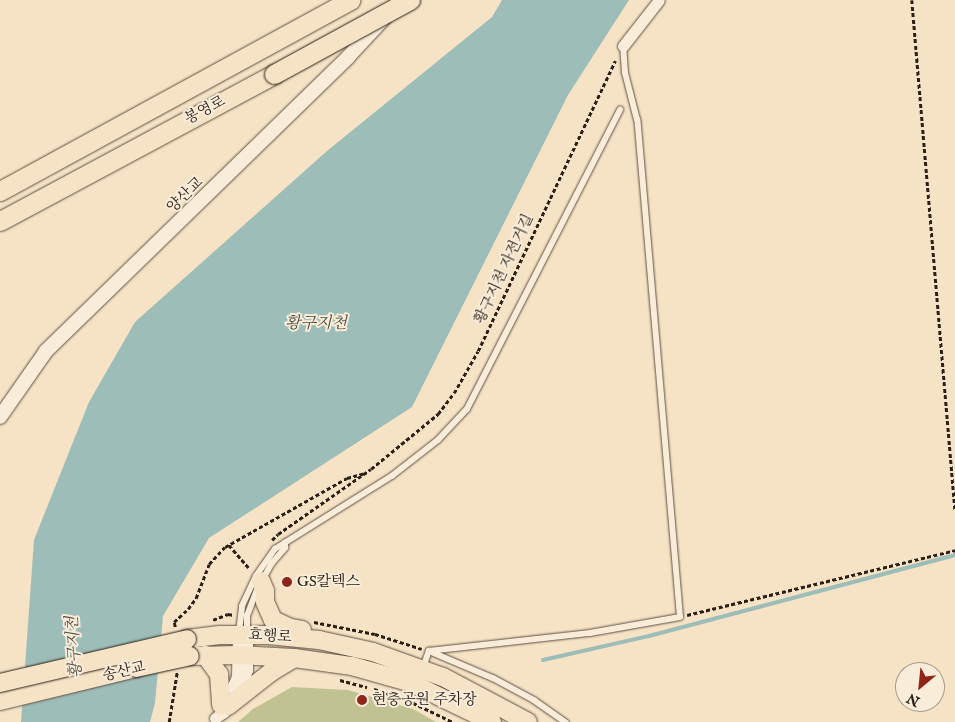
<!DOCTYPE html>
<html>
<head>
<meta charset="utf-8">
<style>
  body { margin:0 }
  #map { position:relative; width:955px; height:722px; overflow:hidden; background:#f6e2c5; font-family:"IM FELL English","Noto Serif KR",serif }
  div>[style] { position:absolute }
  [style*='--x'] { left:calc(var(--x)*1px); top:calc(var(--y)*1px); width:calc(var(--w)*1px); rotate:calc(var(--a)*1deg) }
  .green>* { inset:0; background:#c0c292 }
  .water>* { inset:0; background:#9dbdb8 }
  .stream>* { height:4px; margin:-2px; padding:0 2px; transform-origin:2px; border-radius:2px; background:#9dbdb8 }
  .path>* { height:2.5px; margin-top:-1.25px; transform-origin:0; background:repeating-linear-gradient(90deg,#2b2018 0 4px,transparent 0 6.5px) }
  .roads { filter:drop-shadow(0 0 1px #5e5043) drop-shadow(0 0 1px #5e5043) }
  .service>* { height:5.5px; margin:-2.75px; padding:0 2.75px; transform-origin:2.75px; border-radius:2.75px; background:#f9ecd9 }
  .minor>* { height:11px; margin:-5.5px; padding:0 5.5px; transform-origin:5.5px; border-radius:5.5px; background:#f9ecd9 }
  .tertiary>* { height:14px; margin:-7px; padding:0 7px; transform-origin:7px; border-radius:7px; background:#f9ecd9 }
  .primary>* { height:18px; margin:-9px; padding:0 9px; transform-origin:9px; border-radius:9px; background:#f6e2c5 }
  .trunk>* { height:19px; margin:-9.5px; padding:0 9.5px; transform-origin:9.5px; border-radius:9.5px; background:#f6e2c5 }
  .bridges { filter:drop-shadow(0 0 1px #2b2018) drop-shadow(0 0 1px #2b2018) }
  .primary-bridge>* { height:18px; margin:-9px; padding:0 9px; transform-origin:9px; border-radius:9px; background:#f6e2c5 }
  .trunk-bridge>* { height:19px; margin:-9.5px; padding:0 9.5px; transform-origin:9.5px; border-radius:9.5px; background:#f6e2c5 }
  .dots>* { width:14px; height:14px; translate:-50% -50%; box-sizing:border-box; border:2px solid #f9ecd9; border-radius:50% }
  span { translate:-50% -50%; white-space:nowrap; text-align:center; line-height:1.15; -webkit-text-stroke:4px #f9ecd9; paint-order:stroke }
  .street-label { font-size:15px; color:#2b2018 }
  .poi-label { font-size:15px; color:#2b2018 }
  .left { translate:0 -50%; text-align:left }
  .water-label { font-size:16px; color:#4d4f48; font-style:italic }
  .north { position:absolute; left:895px; top:662px; width:50px; height:50px; box-sizing:border-box; background:#f9ecd9; border:1px solid #a79a8c; border-radius:50%; rotate:208deg; font-size:14px; font-weight:700; line-height:20px; text-align:center; color:#2b2018 }
  .north::after { content:''; display:block; margin:auto; width:18px; height:22px; background:#8f2418; clip-path:polygon(50% 0,100% 100%,50% 72%,0 100%) }
</style>
</head>
<body>
<div id="map">
  <div class="green">
    <div style="clip-path:polygon(292px 687px,348px 690px,413px 709px,436px 722px,238px 722px,253px 709px)"></div>
  </div>
  <div class="water">
    <div style="clip-path:polygon(502px 0,629px 0,568px 95px,412px 407px,209px 538px,163px 616px,155px 703px,150px 722px,21px 722px,34px 540px,89px 402px,135px 322px,327px 151px,492px 17px)"></div>
  </div>
  <div class="stream">
    <div style="--x:543;--y:660;--w:109;--a:-12.8"></div>
    <div style="--x:649;--y:636;--w:317;--a:-14.8"></div>
  </div>
  <div class="path">
    <div style="--x:912;--y:0;--w:511;--a:85.17"></div>
    <div style="--x:272;--y:540;--w:8;--a:-45"></div>
    <div style="--x:278;--y:534;--w:113;--a:-35"></div>
    <div style="--x:371;--y:469;--w:87;--a:-39.4"></div>
    <div style="--x:438;--y:414;--w:26;--a:-53"></div>
    <div style="--x:454;--y:393;--w:48;--a:-60.3"></div>
    <div style="--x:478;--y:351;--w:321;--a:-64.7"></div>
    <div style="--x:229;--y:545;--w:30;--a:49"></div>
    <div style="--x:687;--y:615;--w:276;--a:-13.6"></div>
    <div style="--x:213;--y:620;--w:16;--a:-22"></div>
    <div style="--x:228;--y:614;--w:6;--a:9"></div>
    <div style="--x:314;--y:622;--w:62;--a:11.1"></div>
    <div style="--x:375;--y:634;--w:49;--a:17.7"></div>
    <div style="--x:175;--y:627;--w:5;--a:-101"></div>
    <div style="--x:174;--y:622;--w:19;--a:-43"></div>
    <div style="--x:188;--y:609;--w:14;--a:-54"></div>
    <div style="--x:196;--y:598;--w:36;--a:-69"></div>
    <div style="--x:209;--y:564;--w:23;--a:-47"></div>
    <div style="--x:225;--y:547;--w:140;--a:-29.5"></div>
    <div style="--x:347;--y:478;--w:20;--a:-15"></div>
    <div style="--x:340;--y:680;--w:28;--a:15"></div>
    <div style="--x:374;--y:689;--w:35;--a:18"></div>
    <div style="--x:407;--y:700;--w:51;--a:25.6"></div>
    <div style="--x:169;--y:722;--w:51;--a:-80.9"></div>
  </div>
  <div class="roads">
    <div class="service">
      <div style="--x:263;--y:579;--w:18;--a:-61"></div>
      <div style="--x:272;--y:563;--w:20;--a:-49"></div>
      <div style="--x:285;--y:548;--w:5;--a:-90"></div>
      <div style="--x:239;--y:632;--w:26;--a:-83"></div>
      <div style="--x:242;--y:606;--w:33;--a:-65"></div>
      <div style="--x:256;--y:576;--w:33;--a:-55"></div>
      <div style="--x:275;--y:549;--w:138;--a:-32"></div>
      <div style="--x:392;--y:476;--w:58;--a:-38"></div>
      <div style="--x:438;--y:440;--w:42;--a:-46.9"></div>
      <div style="--x:467;--y:409;--w:336;--a:-62.9"></div>
      <div style="--x:247;--y:633;--w:17;--a:-90"></div>
      <div style="--x:247;--y:616;--w:31;--a:-69"></div>
      <div style="--x:434;--y:653;--w:64;--a:23"></div>
      <div style="--x:493;--y:678;--w:47;--a:28.2"></div>
      <div style="--x:534;--y:700;--w:39;--a:35"></div>
      <div style="--x:423;--y:668;--w:18;--a:-71"></div>
      <div style="--x:429;--y:651;--w:162;--a:-6.4"></div>
      <div style="--x:590;--y:633;--w:91;--a:-10.1"></div>
      <div style="--x:680;--y:617;--w:499;--a:-94.9"></div>
      <div style="--x:637;--y:120;--w:49;--a:-104.3"></div>
      <div style="--x:625;--y:73;--w:27;--a:-94"></div>
    </div>
    <div class="minor">
      <div style="--x:623;--y:46;--w:58;--a:-52"></div>
      <div style="--x:232;--y:688;--w:13;--a:-67"></div>
      <div style="--x:237;--y:676;--w:42;--a:-88.6"></div>
      <div style="--x:215;--y:718;--w:11;--a:-34"></div>
      <div style="--x:224;--y:712;--w:28;--a:-55"></div>
      <div style="--x:240;--y:689;--w:20;--a:-70"></div>
      <div style="--x:247;--y:670;--w:36;--a:-90"></div>
    </div>
    <div class="tertiary">
      <div style="--x:0;--y:417;--w:80;--a:-55.1"></div>
      <div style="--x:46;--y:351;--w:421;--a:-44.2"></div>
      <div style="--x:348;--y:57;--w:54;--a:-47.2"></div>
    </div>
    <div class="primary">
      <div style="--x:261;--y:581;--w:11;--a:68"></div>
      <div style="--x:265;--y:591;--w:11;--a:90"></div>
      <div style="--x:265;--y:602;--w:20;--a:66"></div>
      <div style="--x:273;--y:620;--w:19;--a:25"></div>
      <div style="--x:290;--y:628;--w:12;--a:9"></div>
      <div style="--x:187;--y:639;--w:33;--a:-7"></div>
      <div style="--x:220;--y:635;--w:48;--a:0"></div>
      <div style="--x:268;--y:635;--w:51;--a:5.6"></div>
      <div style="--x:319;--y:640;--w:55;--a:12.5"></div>
      <div style="--x:373;--y:652;--w:74;--a:19.7"></div>
      <div style="--x:443;--y:677;--w:96;--a:27.9"></div>
      <div style="--x:205;--y:655;--w:24;--a:54"></div>
      <div style="--x:219;--y:674;--w:31;--a:86"></div>
      <div style="--x:190;--y:656;--w:48;--a:-1.2"></div>
      <div style="--x:238;--y:655;--w:56;--a:3.1"></div>
      <div style="--x:294;--y:658;--w:59;--a:7.9"></div>
      <div style="--x:352;--y:666;--w:59;--a:15.7"></div>
      <div style="--x:409;--y:682;--w:92;--a:25.7"></div>
      <div style="--x:0;--y:701;--w:140;--a:-13.6"></div>
      <div style="--x:228;--y:706;--w:55;--a:-38.3"></div>
      <div style="--x:271;--y:672;--w:27;--a:-31"></div>
    </div>
    <div class="trunk">
      <div style="--x:0;--y:191;--w:399;--a:-28.6"></div>
      <div style="--x:0;--y:221;--w:311;--a:-28.2"></div>
    </div>
  </div>
  <div class="bridges">
    <div class="primary-bridge">
      <div style="--x:136;--y:668;--w:55;--a:-12.5"></div>
      <div style="--x:0;--y:683;--w:192;--a:-13.2"></div>
    </div>
    <div class="trunk-bridge">
      <div style="--x:274;--y:74;--w:155;--a:-28.6"></div>
    </div>
  </div>
  <div class="dots">
    <div style="left:287px;top:582px;background:#8f2418"></div>
    <div style="left:362px;top:700px;background:#8f2418"></div>
  </div>
  <div class="street-label">
    <span style="left:205px;top:110px;rotate:-28deg">봉영로</span>
    <span style="left:185px;top:195px;rotate:-44deg">양산교</span>
    <span style="left:504px;top:269px;rotate:-65deg">황구지천 자전거길</span>
    <span style="left:270px;top:636px;rotate:4deg">효행로</span>
    <span style="left:124px;top:671px;rotate:-13deg">송산교</span>
  </div>
  <div class="poi-label">
    <span class="left" style="left:297px;top:582px">GS칼텍스</span>
    <span class="left" style="left:372px;top:700px">현충공원 주차장</span>
  </div>
  <div class="water-label">
    <span style="left:316px;top:324px">황구지천</span>
    <span style="left:75px;top:647px;rotate:-94deg">황구지천</span>
  </div>
  <div class="north">N</div>
</div>
</body>
</html>
